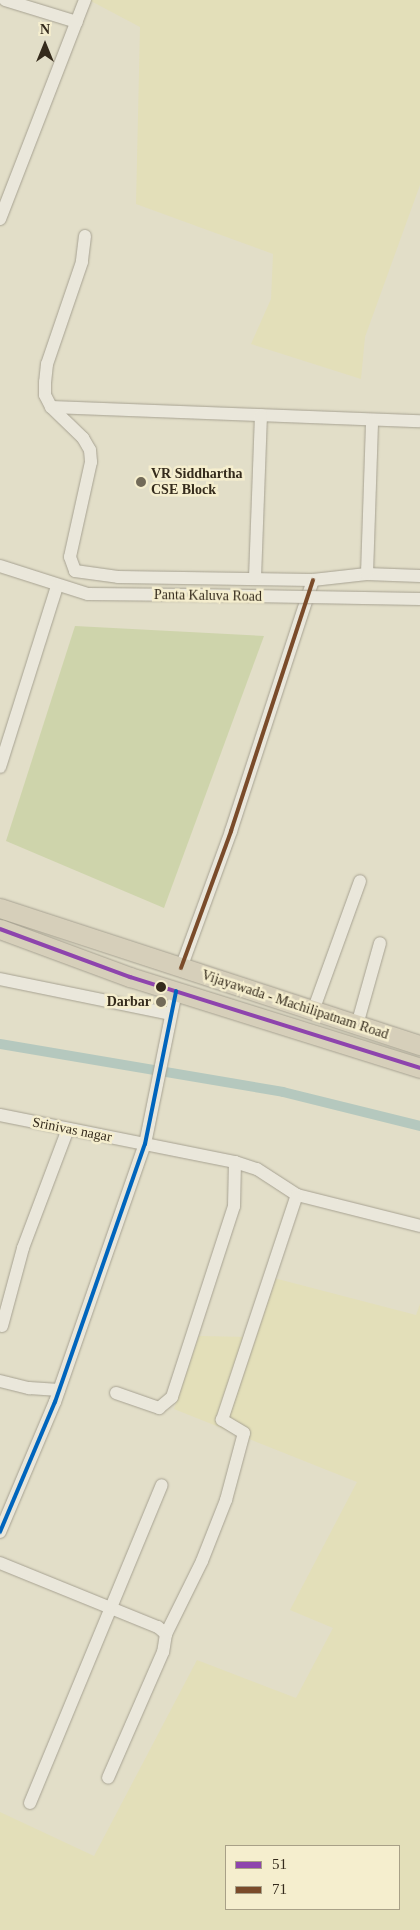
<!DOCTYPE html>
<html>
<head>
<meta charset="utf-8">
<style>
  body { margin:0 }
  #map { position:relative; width:420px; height:1930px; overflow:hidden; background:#e2dec8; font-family:Georgia,serif }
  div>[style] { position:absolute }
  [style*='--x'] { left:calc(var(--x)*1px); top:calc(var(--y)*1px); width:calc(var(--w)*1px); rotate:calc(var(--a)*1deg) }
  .farmland>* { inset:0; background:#e3dfb9 }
  .green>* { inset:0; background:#ced4ab }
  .canal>* { height:10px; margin:-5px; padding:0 5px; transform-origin:5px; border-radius:5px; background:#b5c8be }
  .roads { filter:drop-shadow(0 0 1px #a7a292) drop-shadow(0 0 1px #a7a292) }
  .minor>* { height:12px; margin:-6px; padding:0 6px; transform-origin:6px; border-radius:6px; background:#eae7db }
  .highway>* { height:19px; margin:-9.5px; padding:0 9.5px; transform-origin:9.5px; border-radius:9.5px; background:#d6cfba }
  .bridges { filter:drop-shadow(0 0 1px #a7a292) drop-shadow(0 0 1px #a7a292) }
  .minor-bridge>* { height:12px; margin:-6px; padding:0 6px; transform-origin:6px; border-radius:6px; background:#eae7db }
  .bus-1>* { height:4px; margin:-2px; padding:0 2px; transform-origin:2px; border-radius:2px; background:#8e44ad }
  .bus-2>* { height:4px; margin:-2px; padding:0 2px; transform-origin:2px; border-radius:2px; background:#7a4b2a }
  .bus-3>* { height:4px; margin:-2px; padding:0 2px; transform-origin:2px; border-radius:2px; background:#0065bd }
  .dots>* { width:14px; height:14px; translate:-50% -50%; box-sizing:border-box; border:2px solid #f5eece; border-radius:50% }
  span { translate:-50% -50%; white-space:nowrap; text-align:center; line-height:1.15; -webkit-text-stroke:5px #f5eece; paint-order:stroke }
  .poi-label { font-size:14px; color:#352b1c; font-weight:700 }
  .left { translate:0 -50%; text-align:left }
  .right { translate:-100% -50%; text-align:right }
  .street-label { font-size:14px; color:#352b1c }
  .legend { position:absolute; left:225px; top:1845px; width:175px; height:65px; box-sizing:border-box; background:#f5eece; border:1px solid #a8a087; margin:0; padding:6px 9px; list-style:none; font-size:15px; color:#352b1c }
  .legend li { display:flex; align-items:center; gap:10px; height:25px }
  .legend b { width:25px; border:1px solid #a8a087 }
  .north { position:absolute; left:20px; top:20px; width:50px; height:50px; -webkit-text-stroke:4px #f5eece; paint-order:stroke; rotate:0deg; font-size:14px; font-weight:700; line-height:20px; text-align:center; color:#352b1c }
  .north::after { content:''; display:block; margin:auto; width:18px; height:22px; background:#352b1c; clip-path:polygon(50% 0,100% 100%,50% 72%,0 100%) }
</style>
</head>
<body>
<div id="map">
  <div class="farmland">
    <div style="clip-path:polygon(89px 0,420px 0,420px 185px,365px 337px,361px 379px,251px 344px,271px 299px,273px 254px,136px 204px,140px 27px)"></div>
    <div style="clip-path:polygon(evenodd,270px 1277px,416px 1315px,420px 1304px,420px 1930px,0 1930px,0 1812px,94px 1856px,197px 1660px,296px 1698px,333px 1628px,290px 1610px,357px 1482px,174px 1409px,199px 1336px,250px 1337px,270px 1277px,226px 1846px,399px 1846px,399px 1909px,226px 1909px,226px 1846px)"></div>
  </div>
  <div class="green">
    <div style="clip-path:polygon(75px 626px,264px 636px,164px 908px,6px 841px)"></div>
  </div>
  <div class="canal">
    <div style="--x:0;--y:1044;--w:287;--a:9.6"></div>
    <div style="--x:283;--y:1092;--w:141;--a:13.9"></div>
  </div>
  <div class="roads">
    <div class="minor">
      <div style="--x:5;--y:0;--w:75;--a:17"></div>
      <div style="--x:0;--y:219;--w:235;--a:-68.8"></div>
      <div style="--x:85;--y:236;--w:26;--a:97"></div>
      <div style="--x:82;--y:262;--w:108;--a:108.9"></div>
      <div style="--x:47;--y:364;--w:18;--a:96"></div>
      <div style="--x:45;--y:382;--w:13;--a:90"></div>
      <div style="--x:45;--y:395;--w:13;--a:63"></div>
      <div style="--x:51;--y:407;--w:45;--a:44.1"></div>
      <div style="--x:83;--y:438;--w:14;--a:60"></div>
      <div style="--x:90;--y:450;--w:12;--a:85"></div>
      <div style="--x:91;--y:462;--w:97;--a:102.5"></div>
      <div style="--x:70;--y:557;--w:15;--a:70"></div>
      <div style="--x:75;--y:571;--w:43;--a:7.9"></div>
      <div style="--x:118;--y:577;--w:195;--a:0.9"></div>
      <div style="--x:313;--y:580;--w:54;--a:-6.3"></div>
      <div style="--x:367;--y:574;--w:53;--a:2.2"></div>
      <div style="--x:51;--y:407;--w:369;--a:2.2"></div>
      <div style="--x:0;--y:566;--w:92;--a:17.7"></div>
      <div style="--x:88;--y:594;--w:106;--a:0.5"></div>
      <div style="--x:367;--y:574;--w:154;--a:-88.1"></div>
      <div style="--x:255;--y:578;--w:163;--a:-87.9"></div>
      <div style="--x:0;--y:767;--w:190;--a:-72.5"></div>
      <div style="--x:181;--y:968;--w:146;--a:-69.9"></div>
      <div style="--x:231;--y:831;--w:264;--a:-71.9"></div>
      <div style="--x:0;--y:979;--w:174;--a:11.6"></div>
      <div style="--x:313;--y:1011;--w:138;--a:-70.1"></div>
      <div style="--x:357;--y:1025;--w:85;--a:-74.3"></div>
      <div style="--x:0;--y:1115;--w:240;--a:11.3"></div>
      <div style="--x:235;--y:1162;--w:23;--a:18"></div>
      <div style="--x:257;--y:1169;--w:48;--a:33"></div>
      <div style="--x:297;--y:1195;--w:127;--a:14.1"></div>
      <div style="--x:2;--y:1326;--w:81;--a:-74.9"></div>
      <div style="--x:23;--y:1248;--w:127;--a:-69.3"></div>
      <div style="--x:0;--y:1381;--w:30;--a:14"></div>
      <div style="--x:29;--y:1388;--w:30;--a:4"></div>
      <div style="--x:116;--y:1393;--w:46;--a:19.2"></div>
      <div style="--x:159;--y:1408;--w:17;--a:-40"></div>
      <div style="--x:172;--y:1397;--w:201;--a:-72"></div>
      <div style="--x:234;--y:1206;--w:44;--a:-88.7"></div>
      <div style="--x:0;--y:1532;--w:141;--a:-67.1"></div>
      <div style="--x:55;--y:1402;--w:273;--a:-70.8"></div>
      <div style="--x:145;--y:1144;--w:156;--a:-78.5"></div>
      <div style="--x:0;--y:1563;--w:170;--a:22.1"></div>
      <div style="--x:158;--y:1627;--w:11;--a:41"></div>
      <div style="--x:166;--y:1634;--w:18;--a:99"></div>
      <div style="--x:163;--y:1652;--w:137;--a:113.6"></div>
      <div style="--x:166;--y:1634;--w:81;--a:-63.7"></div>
      <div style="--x:202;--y:1561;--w:66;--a:-68.5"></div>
      <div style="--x:226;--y:1500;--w:69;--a:-75"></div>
      <div style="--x:244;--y:1433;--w:26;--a:-149"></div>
      <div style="--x:222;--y:1420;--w:237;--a:-71.6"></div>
      <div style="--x:30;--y:1803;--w:344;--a:-67.5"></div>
    </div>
    <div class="highway">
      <div style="--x:0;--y:908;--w:442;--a:18.1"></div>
      <div style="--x:0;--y:929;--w:139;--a:20.3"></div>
      <div style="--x:130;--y:977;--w:304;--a:17.4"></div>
    </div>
  </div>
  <div class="bridges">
    <div class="minor-bridge">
      <div style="--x:194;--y:595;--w:226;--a:1"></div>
    </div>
  </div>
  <div class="bus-1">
    <div style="--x:0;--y:929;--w:139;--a:20.3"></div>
    <div style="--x:130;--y:977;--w:304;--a:17.4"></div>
  </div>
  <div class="bus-2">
    <div style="--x:181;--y:968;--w:146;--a:-69.9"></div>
    <div style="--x:231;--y:831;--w:264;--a:-71.9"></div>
  </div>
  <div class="bus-3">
    <div style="--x:0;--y:1532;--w:141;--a:-67.1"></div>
    <div style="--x:55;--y:1402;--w:273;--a:-70.8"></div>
    <div style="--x:145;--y:1144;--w:156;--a:-78.5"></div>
  </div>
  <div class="dots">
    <div style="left:141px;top:482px;background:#726a58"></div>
    <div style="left:161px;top:987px;background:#352b1c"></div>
    <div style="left:161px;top:1002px;background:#726a58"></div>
  </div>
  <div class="poi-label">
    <span class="left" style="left:151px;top:482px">VR Siddhartha<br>CSE Block</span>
    <span class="right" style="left:151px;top:1002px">Darbar</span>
  </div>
  <div class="street-label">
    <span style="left:208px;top:596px;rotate:1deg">Panta Kaluva Road</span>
    <span style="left:295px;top:1005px;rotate:18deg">Vijayawada - Machilipatnam Road</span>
    <span style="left:72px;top:1130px;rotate:11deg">Srinivas nagar</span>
  </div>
  <ul class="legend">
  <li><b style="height:6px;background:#8e44ad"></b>51</li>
  <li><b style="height:6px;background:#7a4b2a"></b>71</li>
  </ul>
  <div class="north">N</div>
</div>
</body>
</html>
